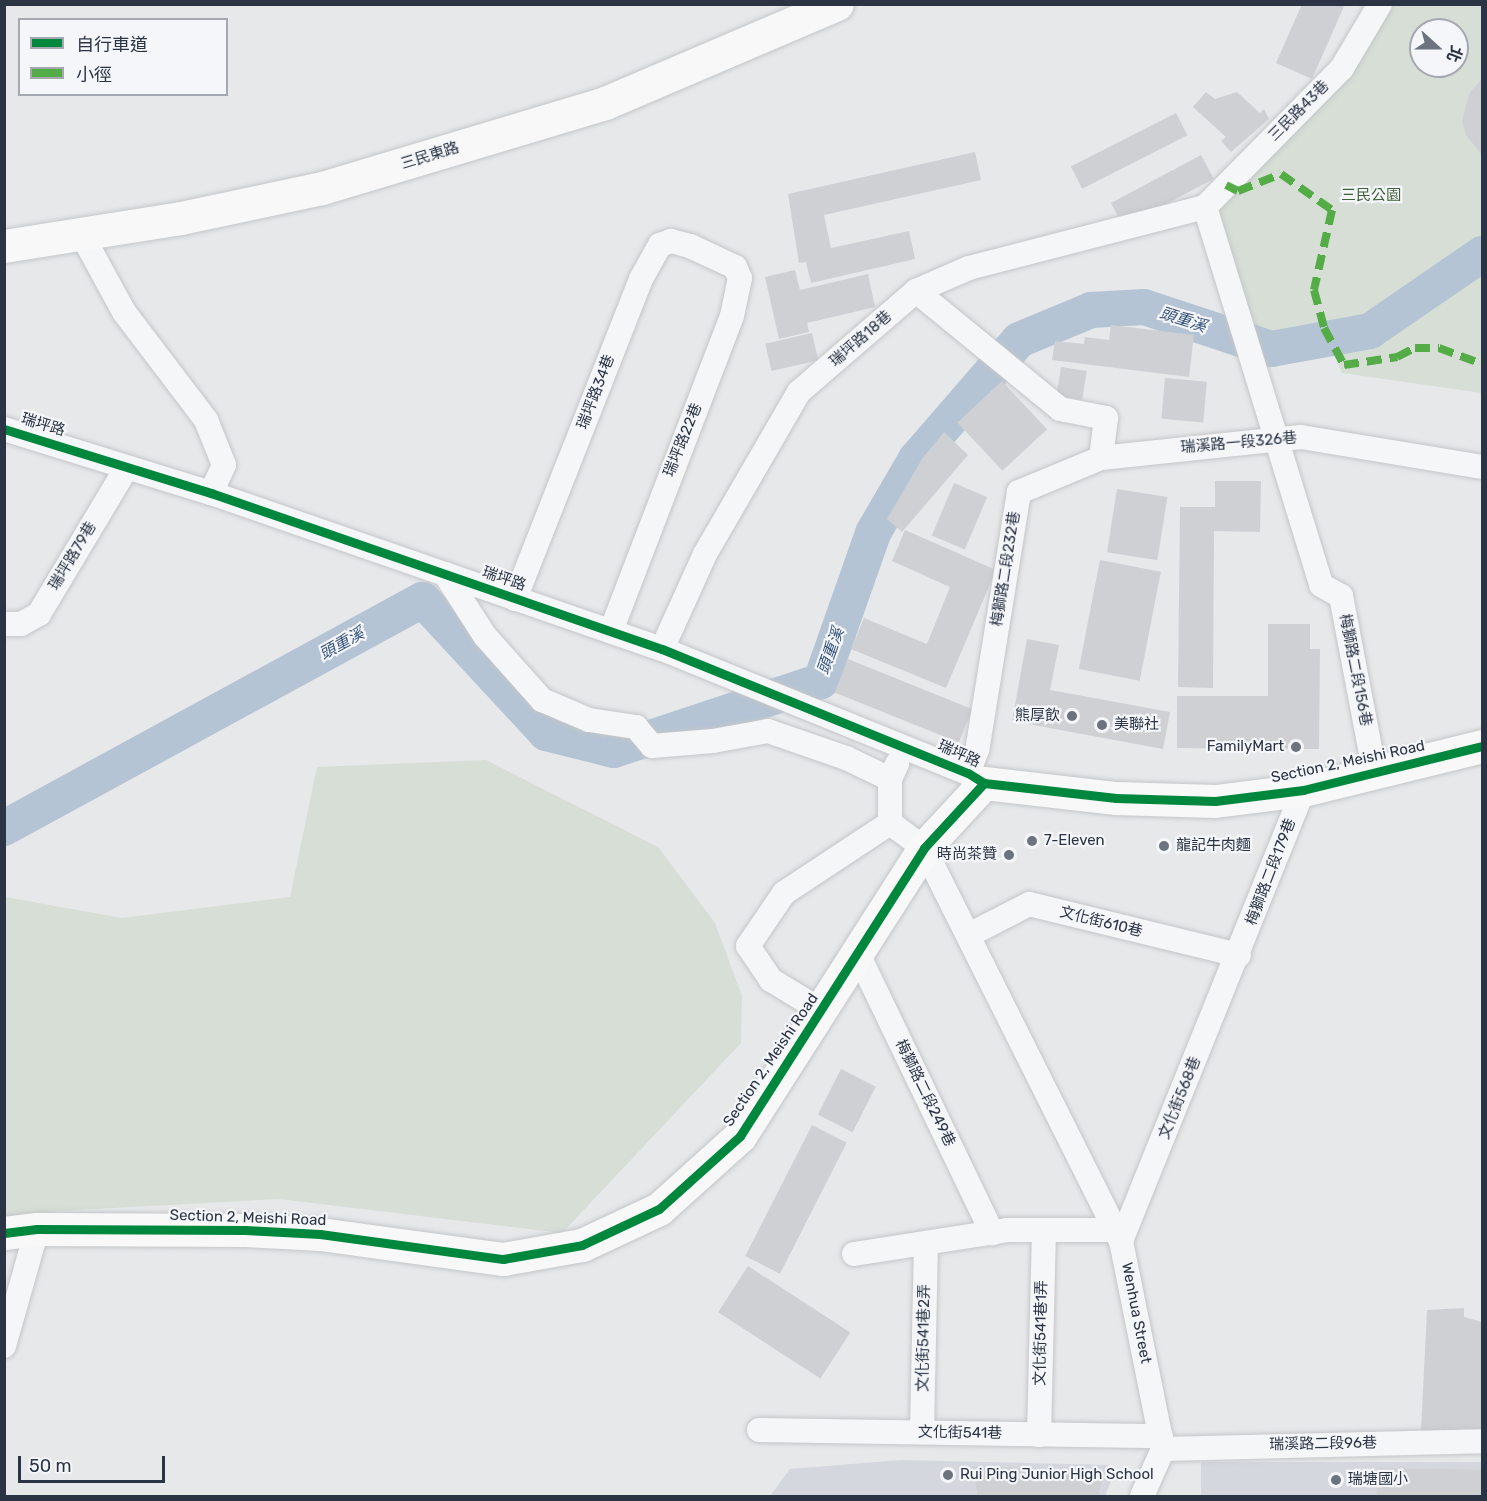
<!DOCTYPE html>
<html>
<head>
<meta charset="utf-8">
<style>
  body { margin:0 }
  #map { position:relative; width:1487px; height:1501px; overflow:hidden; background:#e6e8ea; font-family:Rubik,"Noto Sans TC",sans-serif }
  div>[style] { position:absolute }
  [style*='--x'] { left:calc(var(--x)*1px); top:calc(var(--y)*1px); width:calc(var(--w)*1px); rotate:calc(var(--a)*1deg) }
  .built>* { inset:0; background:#d4d7dd; transform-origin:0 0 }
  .green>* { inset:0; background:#d6ded6 }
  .river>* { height:36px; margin:-18px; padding:0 18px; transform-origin:18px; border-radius:18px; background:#b4c4d5 }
  .building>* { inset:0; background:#ced0d3; transform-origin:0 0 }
  .roads { filter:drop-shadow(0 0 2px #c4c6c8) drop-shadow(0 0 2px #c4c6c8) }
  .street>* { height:24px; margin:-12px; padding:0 12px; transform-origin:12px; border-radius:12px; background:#f5f6f7 }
  .secondary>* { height:33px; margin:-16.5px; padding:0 16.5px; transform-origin:16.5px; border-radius:16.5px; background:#f8f8f8 }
  .quiet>* { height:8px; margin-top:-4px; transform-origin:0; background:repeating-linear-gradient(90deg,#54ac47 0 15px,transparent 0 23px) }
  .cycleway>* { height:9px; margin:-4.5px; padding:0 4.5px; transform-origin:4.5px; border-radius:4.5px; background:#00873e }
  .dots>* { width:16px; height:16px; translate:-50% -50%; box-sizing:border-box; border:3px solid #f4f6f9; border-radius:50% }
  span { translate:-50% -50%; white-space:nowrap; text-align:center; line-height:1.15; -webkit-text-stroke:4.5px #f4f6f9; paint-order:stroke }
  .street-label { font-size:15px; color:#2b3445 }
  .park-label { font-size:15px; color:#3f6138 }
  .poi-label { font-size:15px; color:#2b3445 }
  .right { translate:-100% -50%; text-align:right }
  .left { translate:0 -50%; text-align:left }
  .water-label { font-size:16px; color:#34527a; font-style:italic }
  .frame { position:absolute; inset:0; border:6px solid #2b3445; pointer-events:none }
  .legend { position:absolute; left:18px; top:18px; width:210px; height:78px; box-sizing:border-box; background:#f4f6f9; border:2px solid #a4a8b1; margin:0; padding:8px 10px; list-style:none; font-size:18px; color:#2b3445 }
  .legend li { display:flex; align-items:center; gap:12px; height:30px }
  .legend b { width:30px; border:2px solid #a4a8b1 }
  .north { position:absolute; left:1409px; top:18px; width:60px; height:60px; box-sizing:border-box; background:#f4f6f9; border:2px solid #a4a8b1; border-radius:50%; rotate:111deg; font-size:16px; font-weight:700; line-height:24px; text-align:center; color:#2b3445 }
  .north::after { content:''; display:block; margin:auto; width:21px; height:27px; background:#6c737f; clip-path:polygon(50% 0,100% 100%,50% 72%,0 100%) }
  .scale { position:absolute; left:18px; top:1456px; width:147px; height:27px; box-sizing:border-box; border:3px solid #2b3445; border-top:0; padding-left:8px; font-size:18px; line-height:21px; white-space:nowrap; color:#2b3445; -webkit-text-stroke:4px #f4f6f9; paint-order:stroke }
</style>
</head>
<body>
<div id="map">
  <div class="built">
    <div style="clip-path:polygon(901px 1460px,1108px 1465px,1111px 1481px,1105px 1496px,770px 1496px,790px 1469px)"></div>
    <div style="left:1201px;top:1462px;width:281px;height:40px"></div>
  </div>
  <div class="green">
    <div style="clip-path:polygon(evenodd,1387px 5px,1482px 5px,1482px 393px,1342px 373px,1328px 339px,1271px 349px,1241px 339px,1205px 207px,1387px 5px,1421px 30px,1457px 30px,1457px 66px,1421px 66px,1421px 30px)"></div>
    <div style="clip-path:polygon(486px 760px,658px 847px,715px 923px,742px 996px,741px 1043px,562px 1233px,279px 1199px,59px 1211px,5px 1220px,5px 897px,122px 918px,290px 897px,317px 767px)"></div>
  </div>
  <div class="river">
    <div style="--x:4;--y:828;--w:477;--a:-28.6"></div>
    <div style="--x:423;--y:600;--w:181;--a:47.2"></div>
    <div style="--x:546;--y:733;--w:70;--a:14"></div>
    <div style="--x:614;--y:750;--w:218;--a:-18.4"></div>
    <div style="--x:821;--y:681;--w:157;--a:-70.6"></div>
    <div style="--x:873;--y:533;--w:86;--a:-59.8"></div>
    <div style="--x:916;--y:459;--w:157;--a:-49.1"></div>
    <div style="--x:1019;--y:340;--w:78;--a:-22.6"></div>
    <div style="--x:1091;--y:310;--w:53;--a:-3.2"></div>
    <div style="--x:1144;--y:307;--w:134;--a:18.3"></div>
    <div style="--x:1271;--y:349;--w:101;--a:-10.3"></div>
    <div style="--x:1370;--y:331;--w:136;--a:-34.5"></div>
  </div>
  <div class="building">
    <div style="clip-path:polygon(1302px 4px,1345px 4px,1312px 79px,1276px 63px)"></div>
    <div style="clip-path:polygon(1482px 79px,1482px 155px,1466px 135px,1462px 120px,1470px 92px)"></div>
    <div style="clip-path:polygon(1206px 92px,1215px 99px,1237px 92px,1260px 113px,1264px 109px,1269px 119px,1231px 152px,1221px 141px,1226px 137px,1193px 107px)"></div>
    <div style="left:1176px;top:113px;width:25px;height:118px;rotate:63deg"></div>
    <div style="clip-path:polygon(975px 152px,981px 180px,824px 215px,831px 248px,909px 231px,915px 259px,811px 283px,806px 262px,799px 263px,788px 194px)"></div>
    <div style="left:1201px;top:155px;width:27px;height:102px;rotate:62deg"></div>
    <div style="clip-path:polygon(795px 270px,800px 290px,868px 274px,875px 307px,807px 323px,809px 332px,779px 339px,765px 277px)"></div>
    <div style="clip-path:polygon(1111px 325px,1194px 335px,1189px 377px,1052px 360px,1055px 341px,1084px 344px,1085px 337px,1109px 340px)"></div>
    <div style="left:812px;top:333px;width:28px;height:48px;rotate:77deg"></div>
    <div style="left:1061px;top:367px;width:26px;height:29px;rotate:9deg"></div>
    <div style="left:1165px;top:378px;width:42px;height:41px;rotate:5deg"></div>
    <div style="left:1002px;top:381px;width:66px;height:61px;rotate:47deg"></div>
    <div style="clip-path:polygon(944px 432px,968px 455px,902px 532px,887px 519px,922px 459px)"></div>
    <div style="clip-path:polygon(1215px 481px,1261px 481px,1260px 532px,1214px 531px,1213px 688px,1178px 687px,1180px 507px,1215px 507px)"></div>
    <div style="left:954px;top:483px;width:36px;height:57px;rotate:23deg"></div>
    <div style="left:1117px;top:489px;width:51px;height:64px;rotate:9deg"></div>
    <div style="clip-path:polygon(905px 530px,996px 570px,946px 688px,851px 649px,864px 618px,927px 644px,950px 587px,892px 561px)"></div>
    <div style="left:1100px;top:560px;width:62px;height:111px;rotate:11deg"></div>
    <div style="clip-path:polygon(1268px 624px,1310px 624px,1310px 649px,1320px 649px,1319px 749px,1177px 748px,1177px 696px,1268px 696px)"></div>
    <div style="clip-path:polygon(1027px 639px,1059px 645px,1050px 690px,1170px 712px,1163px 749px,1012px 721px)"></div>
    <div style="left:848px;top:659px;width:134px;height:36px;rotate:22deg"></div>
    <div style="left:841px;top:1069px;width:39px;height:51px;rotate:27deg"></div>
    <div style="left:812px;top:1125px;width:39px;height:147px;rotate:27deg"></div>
    <div style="left:748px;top:1266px;width:122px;height:55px;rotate:33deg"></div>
    <div style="clip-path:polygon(1464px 1308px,1464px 1317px,1482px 1322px,1482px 1431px,1421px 1430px,1427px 1310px)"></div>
    <div style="clip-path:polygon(972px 1467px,1105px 1470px,1098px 1496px,978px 1496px)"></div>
    <div style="left:1377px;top:1468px;width:105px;height:28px;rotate:1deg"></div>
  </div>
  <div class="roads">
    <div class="street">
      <div style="--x:1205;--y:207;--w:395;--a:72.9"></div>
      <div style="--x:1321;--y:585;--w:23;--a:29"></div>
      <div style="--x:1341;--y:596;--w:181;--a:79.2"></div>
      <div style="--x:1205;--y:207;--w:195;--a:-45.4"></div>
      <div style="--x:1342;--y:68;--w:74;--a:-59.3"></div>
      <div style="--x:82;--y:235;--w:88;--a:61.4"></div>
      <div style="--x:124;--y:312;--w:136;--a:52.8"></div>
      <div style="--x:206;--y:420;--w:48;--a:68.2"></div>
      <div style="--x:224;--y:465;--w:31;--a:115"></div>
      <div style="--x:916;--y:291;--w:186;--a:39.3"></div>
      <div style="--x:1060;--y:409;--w:47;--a:11.1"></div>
      <div style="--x:1106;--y:418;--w:40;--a:97.1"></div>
      <div style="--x:1101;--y:458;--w:89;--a:157.5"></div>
      <div style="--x:1019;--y:492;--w:261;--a:99.2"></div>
      <div style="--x:977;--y:750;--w:25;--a:111"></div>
      <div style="--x:4;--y:429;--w:217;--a:17.2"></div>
      <div style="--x:211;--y:493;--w:477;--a:19.1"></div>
      <div style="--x:662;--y:649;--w:330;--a:22.1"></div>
      <div style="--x:968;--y:773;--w:19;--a:32"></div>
      <div style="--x:1101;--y:458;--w:201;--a:-6"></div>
      <div style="--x:1301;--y:437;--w:183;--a:9.4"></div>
      <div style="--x:445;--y:574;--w:74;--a:57.2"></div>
      <div style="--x:485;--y:636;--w:86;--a:48.3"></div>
      <div style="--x:542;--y:700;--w:51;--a:23.1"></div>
      <div style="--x:589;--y:720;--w:48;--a:8.5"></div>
      <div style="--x:636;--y:727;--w:25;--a:50"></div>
      <div style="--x:652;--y:746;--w:61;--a:-4.7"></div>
      <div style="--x:713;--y:741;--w:56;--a:-10.3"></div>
      <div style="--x:768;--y:731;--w:83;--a:19.1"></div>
      <div style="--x:846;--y:758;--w:49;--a:25.5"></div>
      <div style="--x:515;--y:599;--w:344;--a:-68.5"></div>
      <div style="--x:641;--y:279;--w:39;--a:-61"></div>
      <div style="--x:660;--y:245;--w:12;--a:-20"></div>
      <div style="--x:671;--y:241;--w:20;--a:15"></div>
      <div style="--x:690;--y:246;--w:50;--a:25"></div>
      <div style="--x:735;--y:267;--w:12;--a:66"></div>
      <div style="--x:740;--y:278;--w:39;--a:102"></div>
      <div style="--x:732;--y:316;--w:338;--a:111"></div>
      <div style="--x:4;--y:624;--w:17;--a:0"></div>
      <div style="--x:21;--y:624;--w:21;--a:-29"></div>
      <div style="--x:39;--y:614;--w:171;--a:-59.1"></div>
      <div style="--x:662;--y:649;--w:104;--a:-65.6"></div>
      <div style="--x:705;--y:554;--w:187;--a:-59.9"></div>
      <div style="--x:799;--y:392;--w:155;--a:-40.8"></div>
      <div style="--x:916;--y:291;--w:58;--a:-23.5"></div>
      <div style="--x:969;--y:268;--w:244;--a:-14.5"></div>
      <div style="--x:890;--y:823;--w:44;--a:-90"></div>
      <div style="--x:890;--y:779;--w:17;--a:-65"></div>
      <div style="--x:969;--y:935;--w:68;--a:-27.3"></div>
      <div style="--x:1029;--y:904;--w:216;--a:13.7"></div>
      <div style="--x:858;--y:954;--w:310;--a:64.3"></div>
      <div style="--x:822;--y:1011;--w:60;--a:-148.7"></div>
      <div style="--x:771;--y:980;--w:41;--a:-124.1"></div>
      <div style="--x:748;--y:946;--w:64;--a:-55.8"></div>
      <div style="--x:784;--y:893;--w:127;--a:-33.4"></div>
      <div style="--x:890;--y:823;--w:42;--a:36.3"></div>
      <div style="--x:924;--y:848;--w:440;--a:63.4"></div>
      <div style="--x:1121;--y:1241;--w:212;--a:78.6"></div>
      <div style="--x:1163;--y:1449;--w:51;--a:114.1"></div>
      <div style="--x:1121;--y:1241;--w:486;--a:-68"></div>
      <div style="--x:854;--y:1254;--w:155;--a:-8.9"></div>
      <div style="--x:1007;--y:1230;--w:110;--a:0"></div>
      <div style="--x:4;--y:1346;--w:122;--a:-74.2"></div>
      <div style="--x:759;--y:1430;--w:402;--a:0.9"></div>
      <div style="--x:922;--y:1432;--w:188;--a:-88.8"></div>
      <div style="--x:1039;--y:1435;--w:204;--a:-88.6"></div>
      <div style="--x:1163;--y:1449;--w:319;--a:-1.4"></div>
    </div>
    <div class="secondary">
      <div style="--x:4;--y:246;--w:179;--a:-9"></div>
      <div style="--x:181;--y:218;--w:144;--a:-12"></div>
      <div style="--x:322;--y:188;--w:295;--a:-16.7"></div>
      <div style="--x:605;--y:103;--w:252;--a:-23.1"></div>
      <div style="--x:4;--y:1233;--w:33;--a:-7"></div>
      <div style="--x:37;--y:1229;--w:208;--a:0.3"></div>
      <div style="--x:245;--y:1230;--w:75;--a:3.1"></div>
      <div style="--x:320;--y:1234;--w:185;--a:7.8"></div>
      <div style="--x:503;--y:1259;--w:80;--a:-10"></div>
      <div style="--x:582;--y:1245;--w:85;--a:-25.1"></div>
      <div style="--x:659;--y:1209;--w:109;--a:-42"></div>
      <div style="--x:740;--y:1136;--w:342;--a:-57.4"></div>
      <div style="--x:924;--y:848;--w:88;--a:-47.3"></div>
      <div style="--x:984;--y:783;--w:133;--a:6.5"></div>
      <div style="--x:1116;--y:798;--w:99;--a:1.7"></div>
      <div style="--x:1215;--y:801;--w:89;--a:-7.1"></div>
      <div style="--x:1303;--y:790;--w:184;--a:-13.8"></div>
    </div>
  </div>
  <div class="quiet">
    <div style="--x:1226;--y:185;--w:13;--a:27"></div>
    <div style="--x:1238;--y:191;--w:46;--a:-21.6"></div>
    <div style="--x:1281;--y:174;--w:62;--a:35.2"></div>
    <div style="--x:1332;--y:210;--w:82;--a:102.7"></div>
    <div style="--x:1314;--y:290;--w:39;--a:75"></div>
    <div style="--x:1324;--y:328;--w:42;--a:61.6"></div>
    <div style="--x:1344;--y:365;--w:54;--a:-8.6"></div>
    <div style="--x:1397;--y:357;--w:20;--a:-27"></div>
    <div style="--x:1415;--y:348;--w:24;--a:0"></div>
    <div style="--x:1439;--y:348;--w:46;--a:20.4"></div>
  </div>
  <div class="cycleway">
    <div style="--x:4;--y:429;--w:217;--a:17.2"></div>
    <div style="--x:211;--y:493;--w:477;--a:19.1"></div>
    <div style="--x:662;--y:649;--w:330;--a:22.1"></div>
    <div style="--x:968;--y:773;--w:19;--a:32"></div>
    <div style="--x:4;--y:1233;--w:33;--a:-7"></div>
    <div style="--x:37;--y:1229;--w:208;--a:0.3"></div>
    <div style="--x:245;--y:1230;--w:75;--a:3.1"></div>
    <div style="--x:320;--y:1234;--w:185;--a:7.8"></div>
    <div style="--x:503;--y:1259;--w:80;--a:-10"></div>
    <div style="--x:582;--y:1245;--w:85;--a:-25.1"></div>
    <div style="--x:659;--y:1209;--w:109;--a:-42"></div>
    <div style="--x:740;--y:1136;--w:342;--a:-57.4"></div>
    <div style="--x:924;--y:848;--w:88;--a:-47.3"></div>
    <div style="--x:984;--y:783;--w:133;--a:6.5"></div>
    <div style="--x:1116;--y:798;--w:99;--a:1.7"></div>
    <div style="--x:1215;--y:801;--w:89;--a:-7.1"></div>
    <div style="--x:1303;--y:790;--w:184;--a:-13.8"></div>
  </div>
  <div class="dots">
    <div style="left:1072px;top:716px;background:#6c737f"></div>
    <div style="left:1102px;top:725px;background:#6c737f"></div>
    <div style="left:1296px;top:747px;background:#6c737f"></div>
    <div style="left:1032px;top:841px;background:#6c737f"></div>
    <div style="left:1164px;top:846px;background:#6c737f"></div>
    <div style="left:1009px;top:855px;background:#6c737f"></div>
    <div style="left:948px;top:1475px;background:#6c737f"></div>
    <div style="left:1336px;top:1480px;background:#6c737f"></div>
  </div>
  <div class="street-label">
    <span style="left:1299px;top:111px;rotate:-45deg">三民路43巷</span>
    <span style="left:430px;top:156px;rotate:-17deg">三民東路</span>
    <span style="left:861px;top:339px;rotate:-41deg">瑞坪路18巷</span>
    <span style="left:596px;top:392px;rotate:-69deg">瑞坪路34巷</span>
    <span style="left:43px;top:425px;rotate:17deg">瑞坪路</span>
    <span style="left:683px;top:440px;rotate:-68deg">瑞坪路22巷</span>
    <span style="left:1239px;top:443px;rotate:-5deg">瑞溪路一段326巷</span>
    <span style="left:73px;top:556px;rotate:-59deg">瑞坪路79巷</span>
    <span style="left:1006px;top:569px;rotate:-81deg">梅獅路二段232巷</span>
    <span style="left:504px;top:579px;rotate:19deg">瑞坪路</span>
    <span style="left:1355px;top:670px;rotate:79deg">梅獅路二段156巷</span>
    <span style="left:959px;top:754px;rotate:24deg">瑞坪路</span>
    <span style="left:1348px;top:762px;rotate:-12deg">Section 2, Meishi Road</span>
    <span style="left:1271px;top:872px;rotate:-69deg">梅獅路二段179巷</span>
    <span style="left:1101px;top:922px;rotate:14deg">文化街610巷</span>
    <span style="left:771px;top:1060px;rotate:-56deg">Section 2, Meishi Road</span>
    <span style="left:925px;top:1093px;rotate:64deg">梅獅路二段249巷</span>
    <span style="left:1180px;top:1098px;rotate:-68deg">文化街568巷</span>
    <span style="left:248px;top:1218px;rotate:2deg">Section 2, Meishi Road</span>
    <span style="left:1136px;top:1313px;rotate:79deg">Wenhua Street</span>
    <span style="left:1041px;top:1333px;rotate:-89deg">文化街541巷1弄</span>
    <span style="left:924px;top:1338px;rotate:-89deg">文化街541巷2弄</span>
    <span style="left:960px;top:1433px;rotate:1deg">文化街541巷</span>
    <span style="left:1323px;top:1444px;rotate:-1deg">瑞溪路二段96巷</span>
  </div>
  <div class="park-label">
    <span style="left:1371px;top:196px">三民公園</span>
  </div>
  <div class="poi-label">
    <span class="right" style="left:1060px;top:716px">熊厚飲</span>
    <span class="left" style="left:1114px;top:725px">美聯社</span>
    <span class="right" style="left:1284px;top:747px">FamilyMart</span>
    <span class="left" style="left:1044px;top:841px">7-Eleven</span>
    <span class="left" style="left:1176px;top:846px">龍記牛肉麵</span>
    <span class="right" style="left:997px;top:855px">時尚茶贊</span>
    <span class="left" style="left:960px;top:1475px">Rui Ping Junior High School</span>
    <span class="left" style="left:1348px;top:1480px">瑞塘國小</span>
  </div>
  <div class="water-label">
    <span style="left:1183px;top:320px;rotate:18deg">頭重溪</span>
    <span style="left:342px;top:644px;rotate:-29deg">頭重溪</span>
    <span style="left:831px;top:651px;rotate:-70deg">頭重溪</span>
  </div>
  <div class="frame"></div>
  <ul class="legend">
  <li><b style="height:8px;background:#00873e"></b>自行車道</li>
  <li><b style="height:8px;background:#54ac47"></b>小徑</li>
  </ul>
  <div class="north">北</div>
  <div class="scale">50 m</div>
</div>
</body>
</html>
